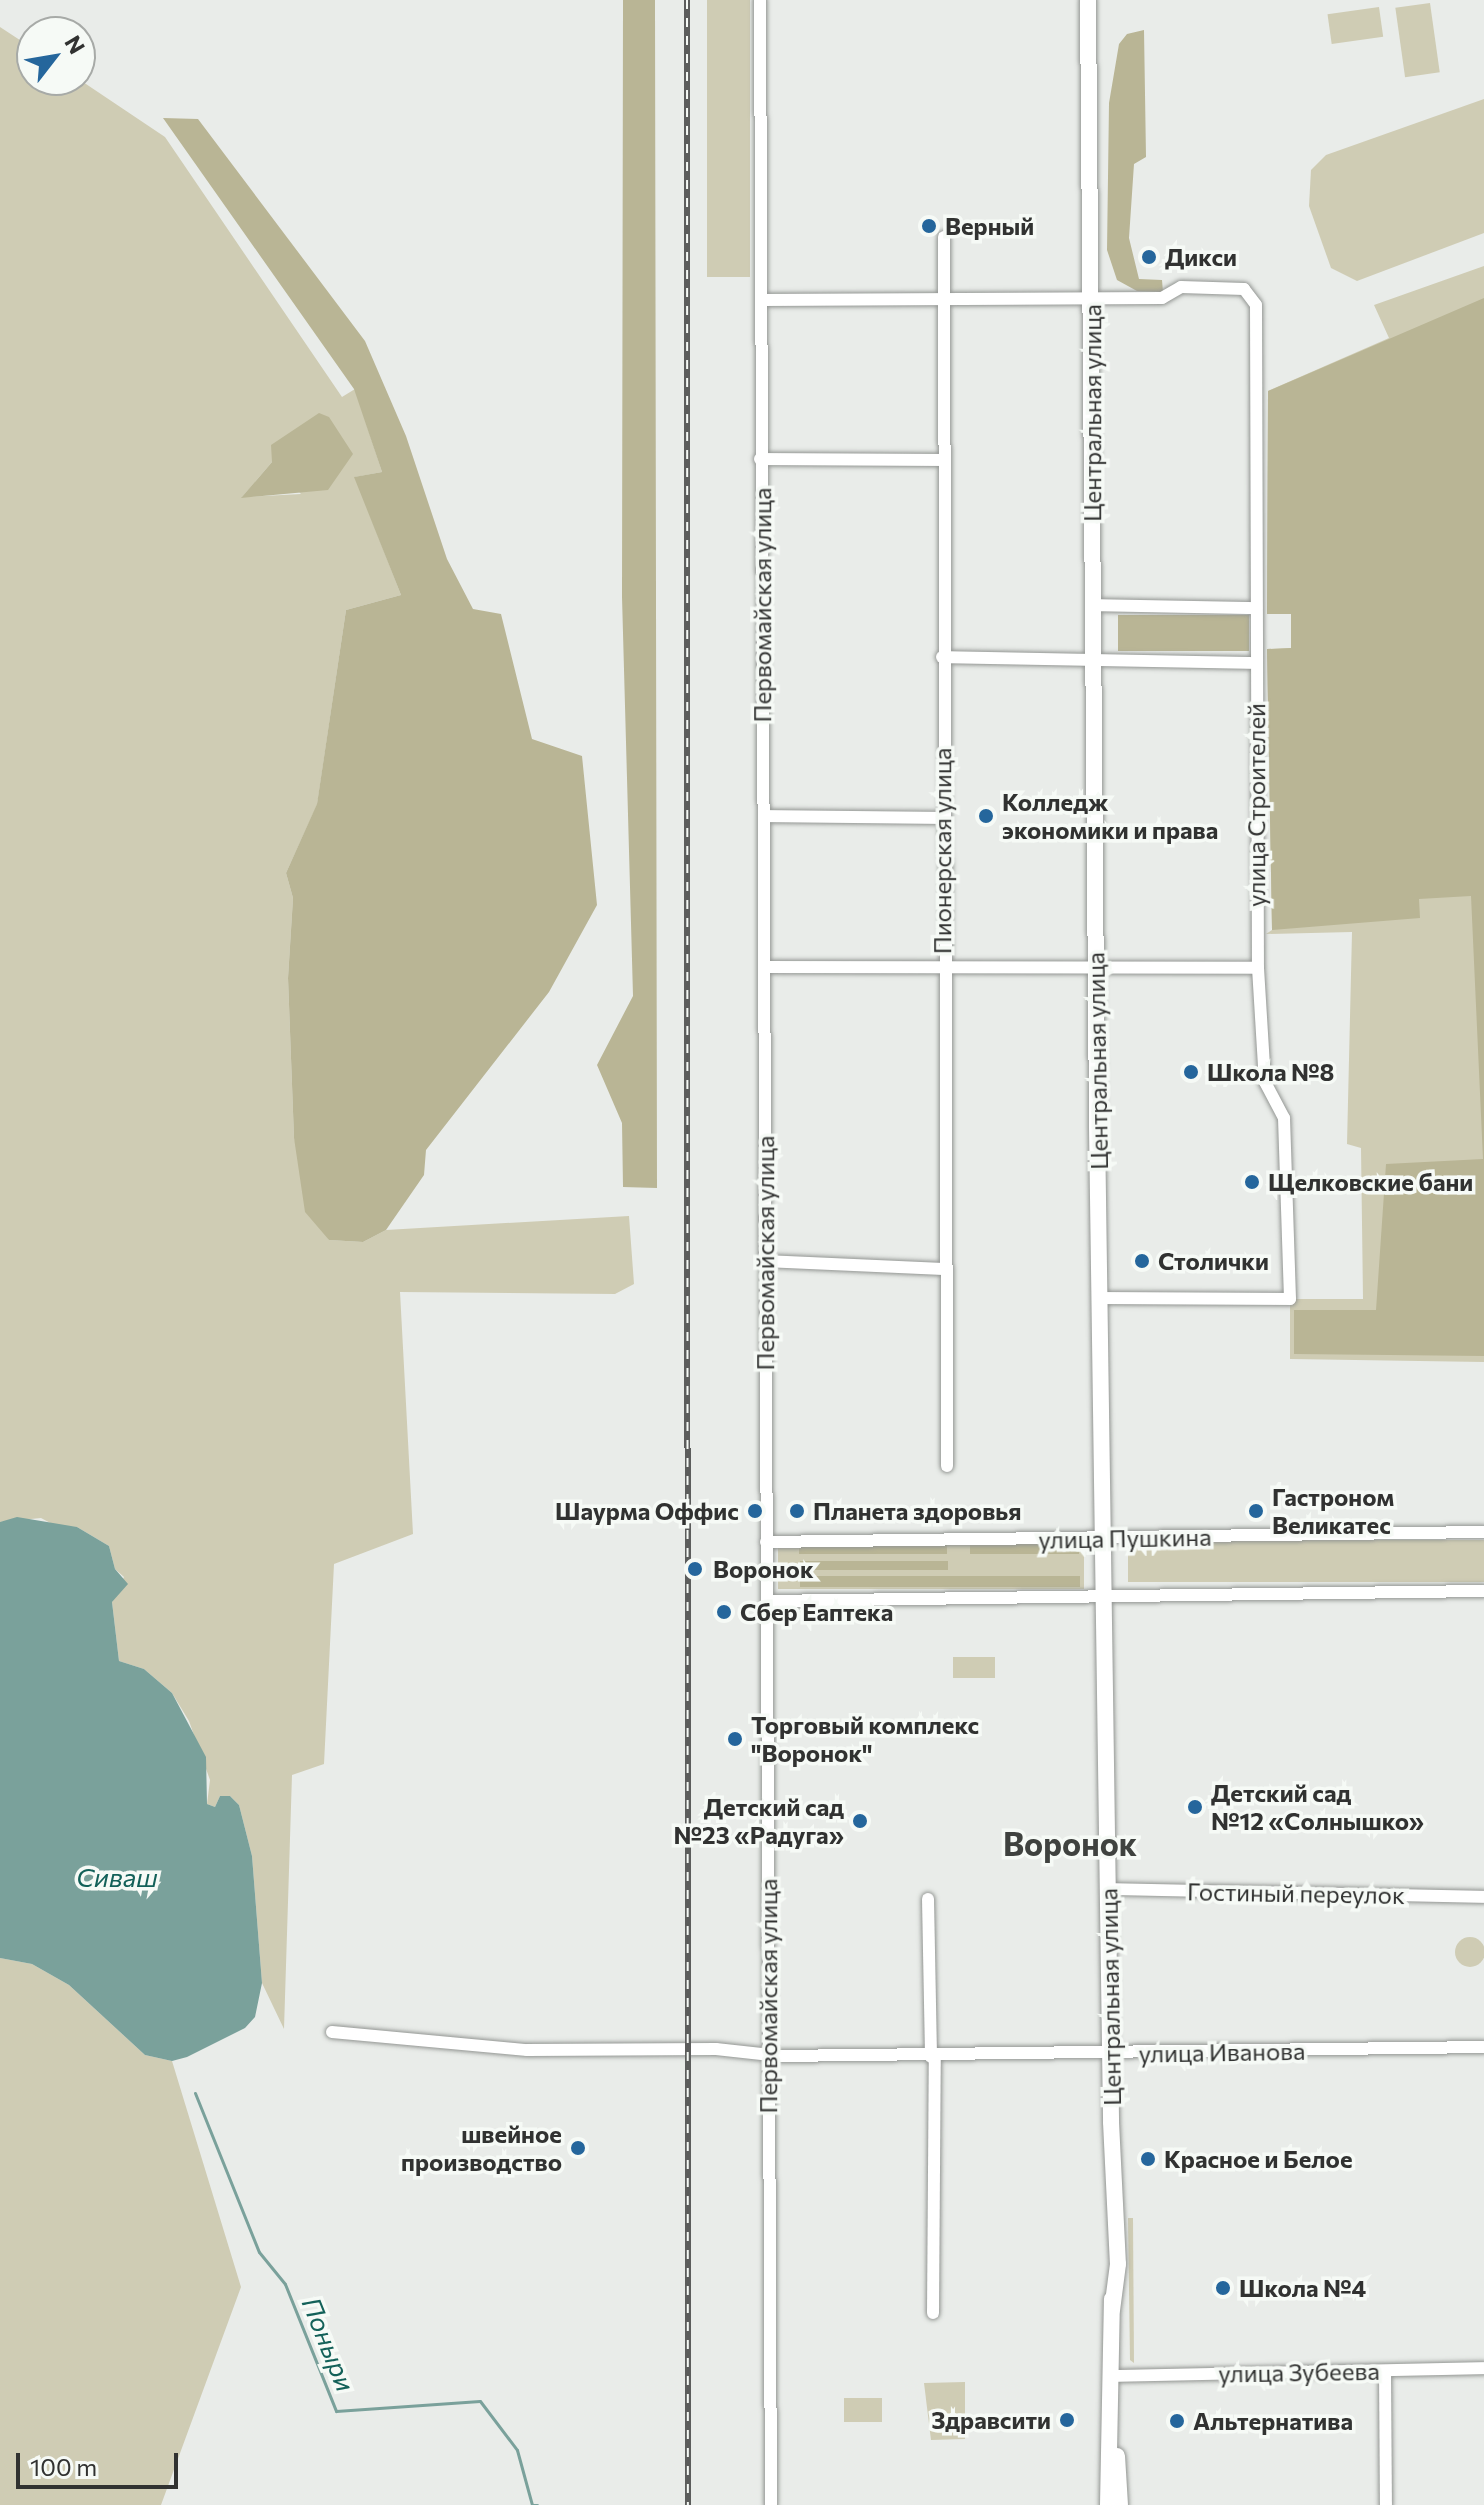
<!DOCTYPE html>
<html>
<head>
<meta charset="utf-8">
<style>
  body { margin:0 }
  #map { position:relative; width:1484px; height:2505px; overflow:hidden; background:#e9ece9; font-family:Commissioner,sans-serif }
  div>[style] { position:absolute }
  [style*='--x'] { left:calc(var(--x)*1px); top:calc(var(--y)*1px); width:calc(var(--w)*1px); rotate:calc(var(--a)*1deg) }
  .green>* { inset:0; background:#cfccb4; transform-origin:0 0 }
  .round { border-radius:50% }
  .forest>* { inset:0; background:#b9b595; transform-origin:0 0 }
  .water>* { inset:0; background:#7aa19b }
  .stream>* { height:3px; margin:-1.5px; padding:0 1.5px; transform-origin:1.5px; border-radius:1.5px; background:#7aa19b }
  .roads { filter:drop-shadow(0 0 2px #939693) drop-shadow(0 0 2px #939693) }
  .minor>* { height:12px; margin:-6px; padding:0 6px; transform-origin:6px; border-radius:6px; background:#fff }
  .major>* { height:16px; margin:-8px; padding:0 8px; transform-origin:8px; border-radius:8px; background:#fff }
  .rail>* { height:6px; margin-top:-3px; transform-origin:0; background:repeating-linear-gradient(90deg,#f6faf6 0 9px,#5c5d5c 0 18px); box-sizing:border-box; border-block:2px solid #5c5d5c }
  .dots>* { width:22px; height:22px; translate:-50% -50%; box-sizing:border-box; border:4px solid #f6faf6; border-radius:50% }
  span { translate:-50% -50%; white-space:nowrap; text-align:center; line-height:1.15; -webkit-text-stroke:7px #f6faf6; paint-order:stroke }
  .poi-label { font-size:24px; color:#313231; font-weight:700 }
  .left { translate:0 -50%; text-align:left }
  .right { translate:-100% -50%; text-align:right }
  .street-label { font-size:24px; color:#313231 }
  .water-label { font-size:26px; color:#136159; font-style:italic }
  .district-label { font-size:32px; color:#3f423f; font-weight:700 }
  .north { position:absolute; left:16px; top:16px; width:80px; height:80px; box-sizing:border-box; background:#f6faf6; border:2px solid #a7aaa7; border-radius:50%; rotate:59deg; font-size:22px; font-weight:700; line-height:32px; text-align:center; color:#313231 }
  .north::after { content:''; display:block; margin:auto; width:28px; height:36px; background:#25669c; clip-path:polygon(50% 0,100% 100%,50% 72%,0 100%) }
  .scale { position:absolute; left:16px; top:2453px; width:162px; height:36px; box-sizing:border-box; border:4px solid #313231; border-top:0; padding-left:10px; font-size:24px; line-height:28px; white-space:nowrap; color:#313231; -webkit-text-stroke:6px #f6faf6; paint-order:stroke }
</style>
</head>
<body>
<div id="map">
  <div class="green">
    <div style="left:707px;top:0;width:43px;height:277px"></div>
    <div style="left:1430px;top:3px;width:70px;height:35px;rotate:82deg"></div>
    <div style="left:1379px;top:7px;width:30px;height:52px;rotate:82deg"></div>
    <div style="clip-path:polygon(evenodd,0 27px,32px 48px,32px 80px,80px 80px,165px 137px,342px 397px,355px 389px,382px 472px,355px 477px,401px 595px,346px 610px,317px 805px,286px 873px,293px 898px,288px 978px,294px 1138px,329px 1240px,363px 1242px,386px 1230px,629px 1216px,634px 1284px,615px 1294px,400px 1292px,413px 1534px,334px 1564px,324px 1764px,292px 1775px,284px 2029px,262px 1983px,252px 1856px,239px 1805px,230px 1796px,220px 1796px,215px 1807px,207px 1804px,210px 1780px,189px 1721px,172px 1693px,144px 1669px,119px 1661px,112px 1602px,124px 1577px,115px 1569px,109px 1546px,77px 1527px,56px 1526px,41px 1518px,0 1522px,0 27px,272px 462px,301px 494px,242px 497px,272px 462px)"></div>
    <div style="clip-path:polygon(1484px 99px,1484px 233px,1357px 281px,1331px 268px,1309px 206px,1311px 170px,1326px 155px)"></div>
    <div style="clip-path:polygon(1484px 266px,1484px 1362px,1290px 1359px,1290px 1299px,1363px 1299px,1361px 1148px,1347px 1144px,1352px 932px,1266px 934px,1272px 930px,1267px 649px,1291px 648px,1291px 614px,1267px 614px,1268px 391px,1389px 338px,1374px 305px)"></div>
    <div style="left:1484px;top:1540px;width:42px;height:356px;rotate:90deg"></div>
    <div style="left:1084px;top:1542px;width:47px;height:306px;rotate:90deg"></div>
    <div style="left:995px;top:1657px;width:21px;height:42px;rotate:90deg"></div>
    <div class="round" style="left:1455px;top:1937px;width:30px;height:30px"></div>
    <div style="clip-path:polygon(0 1958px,32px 1964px,69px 1985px,145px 2055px,172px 2061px,241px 2287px,161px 2505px,0 2505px)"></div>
    <div style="clip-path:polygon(1128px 2218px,1133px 2218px,1134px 2363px,1130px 2360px)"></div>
    <div style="clip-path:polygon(965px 2382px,965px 2439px,931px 2440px,924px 2383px)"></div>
    <div style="left:882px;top:2398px;width:24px;height:38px;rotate:90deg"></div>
  </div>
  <div class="forest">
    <div style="clip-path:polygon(623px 0,655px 0,657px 1188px,623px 1187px,622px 1123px,597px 1065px,633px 996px,622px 597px)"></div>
    <div style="clip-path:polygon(1144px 30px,1146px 157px,1134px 164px,1129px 238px,1139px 279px,1162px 280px,1163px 292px,1137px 291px,1117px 280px,1107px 250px,1109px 103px,1119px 44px,1127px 34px)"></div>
    <div style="clip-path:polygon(163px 118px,198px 119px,365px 341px,406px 436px,447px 559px,473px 609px,501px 614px,532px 739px,582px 756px,597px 905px,549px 992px,426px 1150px,424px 1175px,386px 1230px,363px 1242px,329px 1240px,305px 1212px,294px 1138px,288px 978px,293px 898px,286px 873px,317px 804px,346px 610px,401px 595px,354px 477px,382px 472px,354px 389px)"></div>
    <div style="clip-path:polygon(1484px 298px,1484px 1356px,1294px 1354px,1294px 1310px,1376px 1310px,1386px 1164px,1483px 1159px,1471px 896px,1419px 899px,1420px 918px,1272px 930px,1267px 649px,1291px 648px,1291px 614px,1267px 614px,1268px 391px)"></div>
    <div style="clip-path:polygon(319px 413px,329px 417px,353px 454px,328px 490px,241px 498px,272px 462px,271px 445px)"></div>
    <div style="left:1118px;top:615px;width:131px;height:36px"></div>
    <div style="left:947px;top:1544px;width:10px;height:148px;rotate:90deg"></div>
    <div style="left:970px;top:1544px;width:109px;height:10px"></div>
    <div style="left:948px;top:1561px;width:9px;height:148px;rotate:90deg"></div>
    <div style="left:1080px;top:1576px;width:11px;height:280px;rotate:90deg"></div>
  </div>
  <div class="water">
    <div style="clip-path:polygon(17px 1517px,77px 1527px,109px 1546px,115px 1569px,128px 1584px,112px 1602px,119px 1661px,144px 1669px,172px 1693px,206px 1757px,207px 1804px,215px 1807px,220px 1796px,230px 1796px,239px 1805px,252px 1856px,262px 1983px,255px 2017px,245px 2028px,187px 2057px,172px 2061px,145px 2055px,69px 1985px,32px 1964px,0 1958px,0 1522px)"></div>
  </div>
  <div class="stream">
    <div style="--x:195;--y:2093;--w:171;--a:68.1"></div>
    <div style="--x:259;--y:2252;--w:41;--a:50.9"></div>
    <div style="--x:285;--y:2284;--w:137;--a:68.1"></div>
    <div style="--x:336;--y:2411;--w:144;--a:-4"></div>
    <div style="--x:480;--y:2401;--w:61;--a:52.9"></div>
    <div style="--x:517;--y:2450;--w:57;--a:74.7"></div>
    <div style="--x:532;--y:2505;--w:5;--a:0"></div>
  </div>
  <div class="roads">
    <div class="minor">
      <div style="--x:760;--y:0;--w:2505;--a:89.75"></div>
      <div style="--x:944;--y:237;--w:1229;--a:89.86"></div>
      <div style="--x:762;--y:300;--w:400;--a:-0.3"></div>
      <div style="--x:1162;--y:298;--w:22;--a:-30"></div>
      <div style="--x:1181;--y:287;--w:63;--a:1.8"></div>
      <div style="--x:1244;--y:289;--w:20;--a:53"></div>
      <div style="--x:1256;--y:305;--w:663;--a:89.83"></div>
      <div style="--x:1258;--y:968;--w:114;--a:86.5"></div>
      <div style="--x:1265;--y:1082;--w:41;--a:62.2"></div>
      <div style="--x:1284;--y:1118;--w:181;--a:88.1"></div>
      <div style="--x:1290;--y:1299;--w:188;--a:-179.7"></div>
      <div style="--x:760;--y:459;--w:182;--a:0.3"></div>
      <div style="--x:1093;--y:605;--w:162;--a:1.1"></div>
      <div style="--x:942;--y:657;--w:313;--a:1.1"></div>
      <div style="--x:764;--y:816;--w:178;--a:0.6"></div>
      <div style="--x:765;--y:967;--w:493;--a:0.1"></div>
      <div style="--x:765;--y:1261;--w:178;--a:2.6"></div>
      <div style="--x:766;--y:1542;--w:718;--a:-0.8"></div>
      <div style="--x:767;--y:1601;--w:717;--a:-0.8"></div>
      <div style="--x:1109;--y:1889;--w:375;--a:1.2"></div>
      <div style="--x:928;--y:1899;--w:158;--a:88.9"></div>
      <div style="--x:332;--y:2032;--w:196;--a:5.3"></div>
      <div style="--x:527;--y:2050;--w:189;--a:-0.3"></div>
      <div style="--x:716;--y:2049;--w:64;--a:6.2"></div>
      <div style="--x:780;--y:2056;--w:704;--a:-0.73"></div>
      <div style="--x:933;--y:2313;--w:256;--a:-89.6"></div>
      <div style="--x:1385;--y:2371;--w:134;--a:89.6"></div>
      <div style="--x:1113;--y:2376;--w:371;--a:-1.2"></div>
    </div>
    <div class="major">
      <div style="--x:1088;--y:0;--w:1127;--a:89.54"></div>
      <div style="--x:1097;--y:1127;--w:995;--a:89.19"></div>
      <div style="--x:1111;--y:2122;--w:142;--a:87.2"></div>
      <div style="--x:1118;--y:2264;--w:46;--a:97.4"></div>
      <div style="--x:1117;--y:2456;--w:49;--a:86.5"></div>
      <div style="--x:1108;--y:2505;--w:206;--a:-88.9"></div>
    </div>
  </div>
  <div class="rail">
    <div style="--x:687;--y:0;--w:2505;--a:89.98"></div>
  </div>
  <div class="dots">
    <div style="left:929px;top:226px;background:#25669c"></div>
    <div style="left:1149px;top:257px;background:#25669c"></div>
    <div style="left:986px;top:816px;background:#25669c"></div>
    <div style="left:1191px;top:1072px;background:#25669c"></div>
    <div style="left:1252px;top:1182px;background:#25669c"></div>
    <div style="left:1142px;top:1261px;background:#25669c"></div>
    <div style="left:755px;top:1511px;background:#25669c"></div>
    <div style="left:797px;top:1511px;background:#25669c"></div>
    <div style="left:1256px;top:1511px;background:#25669c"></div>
    <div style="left:695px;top:1569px;background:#25669c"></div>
    <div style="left:724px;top:1612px;background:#25669c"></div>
    <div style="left:735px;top:1739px;background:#25669c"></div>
    <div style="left:1195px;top:1807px;background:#25669c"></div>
    <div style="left:860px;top:1821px;background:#25669c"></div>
    <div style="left:578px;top:2148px;background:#25669c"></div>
    <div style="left:1148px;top:2159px;background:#25669c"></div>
    <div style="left:1223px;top:2288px;background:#25669c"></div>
    <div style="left:1067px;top:2420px;background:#25669c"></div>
    <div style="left:1177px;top:2421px;background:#25669c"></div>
  </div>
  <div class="poi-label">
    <span class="left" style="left:945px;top:226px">Верный</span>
    <span class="left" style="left:1165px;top:257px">Дикси</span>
    <span class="left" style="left:1002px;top:816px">Колледж<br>экономики и права</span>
    <span class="left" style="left:1207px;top:1072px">Школа №8</span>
    <span class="left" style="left:1268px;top:1182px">Щелковские бани</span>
    <span class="left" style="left:1158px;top:1261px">Столички</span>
    <span class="left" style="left:1272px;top:1511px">Гастроном<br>Великатес</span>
    <span class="right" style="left:739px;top:1511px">Шаурма Оффис</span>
    <span class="left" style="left:813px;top:1511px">Планета здоровья</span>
    <span class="left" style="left:713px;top:1569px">Воронок</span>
    <span class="left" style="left:740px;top:1612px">Сбер Еаптека</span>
    <span class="left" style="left:751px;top:1739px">Торговый комплекс<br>"Воронок"</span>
    <span class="left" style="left:1211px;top:1807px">Детский сад<br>№12 «Солнышко»</span>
    <span class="right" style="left:844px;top:1821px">Детский сад<br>№23 «Радуга»</span>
    <span class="right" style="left:562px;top:2148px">швейное<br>производство</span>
    <span class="left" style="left:1164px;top:2159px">Красное и Белое</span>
    <span class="left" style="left:1239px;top:2288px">Школа №4</span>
    <span class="right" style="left:1051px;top:2420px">Здравсити</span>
    <span class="left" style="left:1193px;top:2421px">Альтернатива</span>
  </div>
  <div class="street-label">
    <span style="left:1092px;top:413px;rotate:-90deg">Центральная улица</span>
    <span style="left:762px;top:605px;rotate:-90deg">Первомайская улица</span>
    <span style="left:1256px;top:805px;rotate:-90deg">улица Строителей</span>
    <span style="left:942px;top:851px;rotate:-90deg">Пионерская улица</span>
    <span style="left:1097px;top:1061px;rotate:-91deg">Центральная улица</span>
    <span style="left:765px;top:1253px;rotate:-90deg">Первомайская улица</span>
    <span style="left:1125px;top:1538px;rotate:-1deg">улица Пушкина</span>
    <span style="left:1296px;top:1893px;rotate:1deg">Гостиный переулок</span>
    <span style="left:768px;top:1996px;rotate:-90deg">Первомайская улица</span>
    <span style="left:1110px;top:1997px;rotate:-91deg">Центральная улица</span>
    <span style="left:1222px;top:2052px;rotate:-1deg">улица Иванова</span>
    <span style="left:1299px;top:2372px;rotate:-1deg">улица Зубеева</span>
  </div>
  <div class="water-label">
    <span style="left:117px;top:1877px">Сиваш</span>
    <span style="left:329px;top:2344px;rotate:68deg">Поныри</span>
  </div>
  <div class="district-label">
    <span style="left:1070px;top:1843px">Воронок</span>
  </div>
  <div class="north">N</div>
  <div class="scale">100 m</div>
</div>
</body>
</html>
